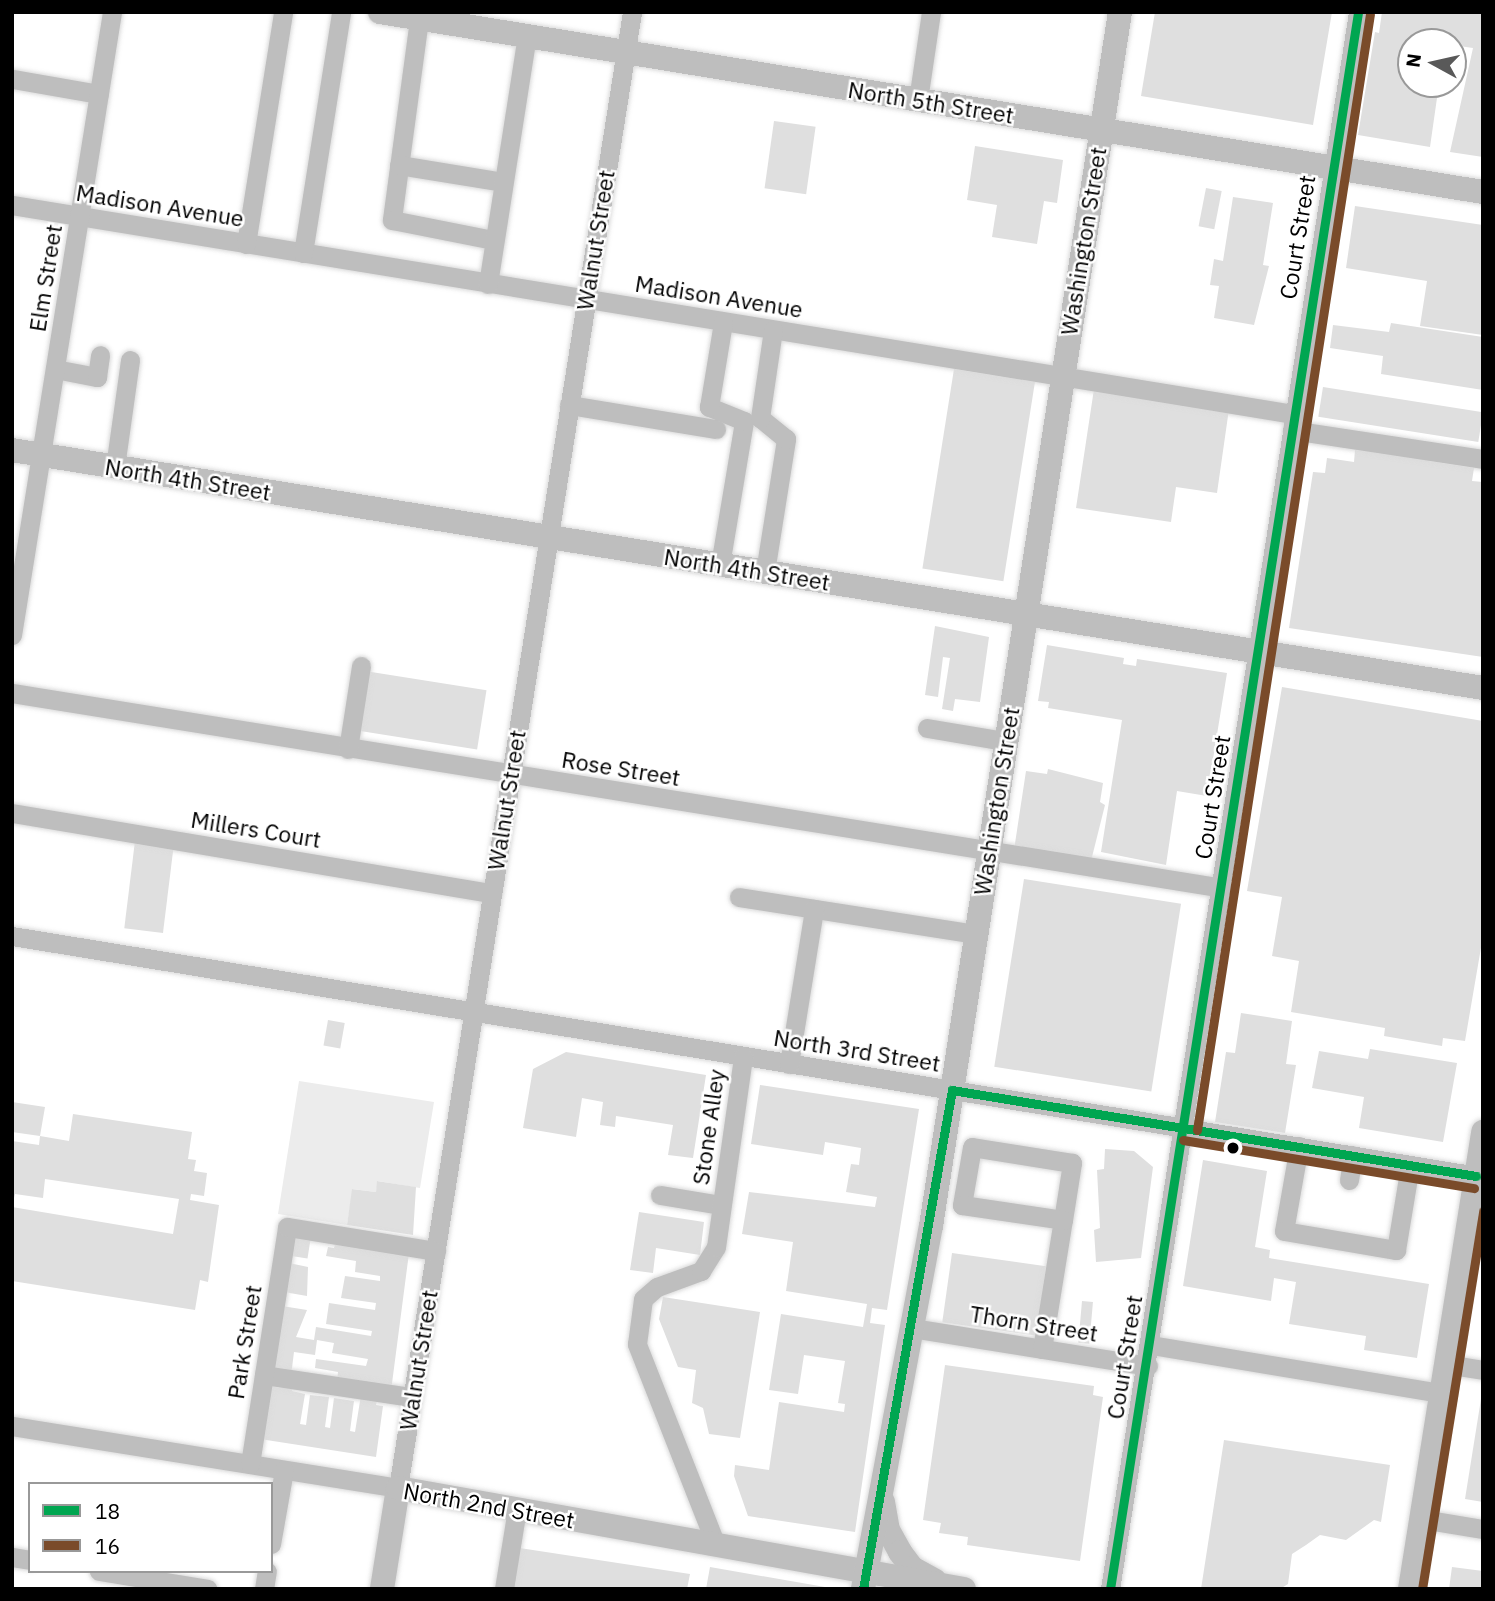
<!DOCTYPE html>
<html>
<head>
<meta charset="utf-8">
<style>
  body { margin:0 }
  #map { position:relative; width:1495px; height:1601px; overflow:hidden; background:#fff; font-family:"IBM Plex Sans",sans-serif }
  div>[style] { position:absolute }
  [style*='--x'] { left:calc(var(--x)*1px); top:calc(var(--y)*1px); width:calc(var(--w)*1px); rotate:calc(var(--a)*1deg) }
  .green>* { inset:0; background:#ececec }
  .building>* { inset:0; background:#dfdfdf; transform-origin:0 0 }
  .roads { filter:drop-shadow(0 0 2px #dbdbdb) drop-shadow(0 0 2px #dbdbdb) }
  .minor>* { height:19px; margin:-9.5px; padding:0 9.5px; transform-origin:9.5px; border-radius:9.5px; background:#bebebe }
  .major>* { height:24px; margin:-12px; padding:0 12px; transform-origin:12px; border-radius:12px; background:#bebebe }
  .bus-1>* { height:9px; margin:-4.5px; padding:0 4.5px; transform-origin:4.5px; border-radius:4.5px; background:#00a651 }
  .bus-2>* { height:9px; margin:-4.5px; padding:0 4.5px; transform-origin:4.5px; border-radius:4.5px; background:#7a4b2a }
  .dots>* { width:19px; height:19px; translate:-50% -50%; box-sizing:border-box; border:4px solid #fff; border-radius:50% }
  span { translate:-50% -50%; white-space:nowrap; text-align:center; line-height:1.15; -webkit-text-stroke:5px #fff; paint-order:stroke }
  .street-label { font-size:23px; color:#000 }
  .frame { position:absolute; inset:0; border:14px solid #000; pointer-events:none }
  .legend { position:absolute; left:28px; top:1482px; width:245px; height:91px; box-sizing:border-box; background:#fff; border:2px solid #999; margin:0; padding:9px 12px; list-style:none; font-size:21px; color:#000 }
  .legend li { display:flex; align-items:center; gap:14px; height:35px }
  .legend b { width:35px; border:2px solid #999 }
  .north { position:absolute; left:1397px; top:28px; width:70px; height:70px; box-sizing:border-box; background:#fff; border:2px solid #999; border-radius:50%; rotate:278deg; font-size:19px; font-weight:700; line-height:28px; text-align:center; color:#000 }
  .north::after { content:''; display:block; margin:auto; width:24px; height:32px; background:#595959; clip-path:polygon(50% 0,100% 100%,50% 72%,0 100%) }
</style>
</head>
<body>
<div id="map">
  <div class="green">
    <div style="clip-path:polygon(299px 1081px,434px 1102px,420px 1188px,378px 1181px,376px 1192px,353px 1189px,347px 1225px,278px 1214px)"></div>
  </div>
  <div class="building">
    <div style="clip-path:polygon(1155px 12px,1332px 12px,1313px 125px,1141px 96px)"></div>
    <div style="clip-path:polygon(1382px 12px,1483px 12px,1483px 157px,1450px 152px,1473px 48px,1459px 46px,1453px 76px,1453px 42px,1411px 42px,1411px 84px,1439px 84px,1430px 147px,1358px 135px,1375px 32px,1379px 33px)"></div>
    <div style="left:774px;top:121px;width:42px;height:68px;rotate:8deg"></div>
    <div style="clip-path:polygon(975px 146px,1063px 160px,1057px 203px,1044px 201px,1037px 244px,992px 237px,997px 205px,967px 200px)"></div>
    <div style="left:1206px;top:188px;width:16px;height:39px;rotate:11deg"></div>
    <div style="clip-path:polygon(1233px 197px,1273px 203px,1263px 265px,1269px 266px,1254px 325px,1214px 318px,1219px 286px,1210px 285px,1214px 259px,1223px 261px)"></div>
    <div style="clip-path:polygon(1355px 206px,1483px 225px,1483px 335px,1420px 326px,1427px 281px,1346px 268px)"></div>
    <div style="clip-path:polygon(1391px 323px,1483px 337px,1483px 390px,1381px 374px,1383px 356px,1330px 348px,1333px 325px,1389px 332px)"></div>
    <div style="left:954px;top:369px;width:82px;height:202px;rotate:9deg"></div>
    <div style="left:1323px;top:387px;width:162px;height:30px;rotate:9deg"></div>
    <div style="clip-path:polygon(1094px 389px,1229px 409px,1217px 493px,1176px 487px,1171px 522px,1076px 508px)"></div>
    <div style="clip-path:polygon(1355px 450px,1430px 457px,1429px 461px,1474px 468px,1472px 481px,1483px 482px,1483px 657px,1289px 628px,1313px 472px,1325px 473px,1327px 458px,1354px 462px)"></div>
    <div style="clip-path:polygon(935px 626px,989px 637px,980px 702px,955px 699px,953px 711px,942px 709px,950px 658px,943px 657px,938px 697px,925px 695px)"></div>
    <div style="clip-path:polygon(1047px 645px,1124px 658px,1123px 664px,1136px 666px,1137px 659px,1227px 673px,1207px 796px,1177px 791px,1166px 865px,1101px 852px,1122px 720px,1048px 708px,1049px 702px,1038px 701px)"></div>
    <div style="left:365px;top:671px;width:123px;height:60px;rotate:9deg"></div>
    <div style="clip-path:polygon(1282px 687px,1483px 721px,1483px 936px,1465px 1041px,1443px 1038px,1442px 1046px,1384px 1036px,1385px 1028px,1291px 1012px,1299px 961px,1272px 956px,1282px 897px,1247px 891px)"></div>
    <div style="clip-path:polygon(1048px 769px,1103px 783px,1100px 802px,1105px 805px,1091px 861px,1014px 850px,1026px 771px,1047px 774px)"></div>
    <div style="left:135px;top:841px;width:39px;height:88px;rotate:7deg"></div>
    <div style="left:1024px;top:879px;width:159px;height:190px;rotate:9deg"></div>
    <div style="clip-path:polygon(1241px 1013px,1292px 1021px,1286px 1064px,1296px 1065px,1285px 1133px,1215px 1122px,1226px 1052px,1235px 1053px)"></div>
    <div style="left:328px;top:1020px;width:17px;height:26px;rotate:10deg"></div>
    <div style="clip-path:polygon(1370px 1049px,1457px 1063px,1443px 1142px,1359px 1128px,1364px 1097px,1312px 1088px,1319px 1051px,1368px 1059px)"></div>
    <div style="clip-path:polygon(566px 1052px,706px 1075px,693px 1158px,668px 1155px,673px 1125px,616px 1116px,615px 1127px,600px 1125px,603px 1102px,582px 1098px,576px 1137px,523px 1128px,533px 1069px)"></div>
    <div style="clip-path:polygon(760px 1085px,919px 1109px,887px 1310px,872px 1308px,870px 1323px,885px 1325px,855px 1532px,748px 1516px,734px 1476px,735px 1465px,769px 1470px,779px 1402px,844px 1412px,845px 1404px,838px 1403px,845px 1361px,804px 1355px,798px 1394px,769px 1390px,781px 1314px,863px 1327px,867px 1304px,786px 1291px,793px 1242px,742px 1234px,749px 1192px,875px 1207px,877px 1197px,846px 1192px,851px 1164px,859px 1165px,861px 1148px,825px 1142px,823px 1155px,751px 1144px)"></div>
    <div style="clip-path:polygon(12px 1102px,45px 1107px,40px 1136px,69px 1141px,73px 1114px,192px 1132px,188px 1159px,196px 1160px,194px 1171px,207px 1173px,204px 1196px,191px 1194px,190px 1200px,219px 1205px,208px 1282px,200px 1280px,195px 1310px,12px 1281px,12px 1207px,173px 1234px,179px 1199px,45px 1179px,43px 1198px,15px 1194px,12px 1206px,12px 1141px,39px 1145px,40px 1136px,12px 1132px)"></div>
    <div style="clip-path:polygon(1105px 1149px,1134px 1151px,1153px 1167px,1141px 1258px,1096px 1262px,1094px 1230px,1100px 1228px,1097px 1170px,1104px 1169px)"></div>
    <div style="clip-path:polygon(1203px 1160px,1267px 1171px,1255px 1247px,1270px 1250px,1269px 1258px,1429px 1284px,1417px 1358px,1364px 1350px,1366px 1336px,1289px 1324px,1296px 1282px,1274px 1278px,1271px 1301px,1183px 1286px)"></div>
    <div style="clip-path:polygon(377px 1181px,416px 1187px,413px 1235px,347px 1225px,352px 1189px,376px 1192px)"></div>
    <div style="clip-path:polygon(639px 1212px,704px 1222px,700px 1255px,656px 1248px,653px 1273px,630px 1270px)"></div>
    <div style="left:293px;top:1235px;width:18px;height:21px;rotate:9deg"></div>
    <div style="clip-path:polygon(335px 1244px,409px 1253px,391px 1391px,337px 1381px,338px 1372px,315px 1368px,316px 1359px,366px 1366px,368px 1359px,332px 1353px,334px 1343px,317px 1340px,315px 1355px,294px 1352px,291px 1376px,272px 1374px,282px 1306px,307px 1310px,296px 1337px,314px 1340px,316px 1327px,371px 1336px,372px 1331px,326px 1324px,329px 1303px,375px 1310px,376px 1303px,341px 1298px,345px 1276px,380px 1281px,380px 1276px,355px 1272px,356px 1261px,326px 1256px,328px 1247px,334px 1248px)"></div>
    <div style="left:952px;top:1253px;width:95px;height:70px;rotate:8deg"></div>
    <div style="clip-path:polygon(289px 1263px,308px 1267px,307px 1296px,284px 1292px)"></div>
    <div style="clip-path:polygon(663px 1297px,760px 1312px,740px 1438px,709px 1434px,703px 1408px,692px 1403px,696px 1370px,678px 1367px,659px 1319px)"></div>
    <div style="left:1082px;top:1301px;width:11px;height:42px;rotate:5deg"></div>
    <div style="clip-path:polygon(945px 1365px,1094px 1386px,1093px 1395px,1103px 1397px,1080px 1561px,967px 1545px,968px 1537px,939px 1533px,941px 1523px,923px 1520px)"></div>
    <div style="clip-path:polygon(283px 1380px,294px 1382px,292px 1391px,305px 1394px,300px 1424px,306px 1425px,310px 1395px,329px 1397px,325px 1427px,330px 1428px,334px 1398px,354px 1401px,350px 1431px,355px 1432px,361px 1395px,378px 1394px,376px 1405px,383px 1406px,376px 1457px,260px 1439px,268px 1386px,281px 1388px)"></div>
    <div style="clip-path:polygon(1481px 1399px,1483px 1399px,1483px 1502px,1465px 1499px)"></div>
    <div style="clip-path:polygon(1224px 1440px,1390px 1465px,1381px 1522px,1374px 1520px,1346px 1540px,1320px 1535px,1306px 1545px,1292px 1554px,1288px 1584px,1280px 1589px,1201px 1589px)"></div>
    <div style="clip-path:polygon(513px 1547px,690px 1574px,687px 1589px,506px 1589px)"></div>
    <div style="clip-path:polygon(710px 1567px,825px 1587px,825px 1589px,706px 1589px)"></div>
    <div style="clip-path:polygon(1452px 1567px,1483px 1571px,1483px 1589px,1449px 1589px)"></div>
  </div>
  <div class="roads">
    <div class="minor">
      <div style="--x:420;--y:12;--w:210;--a:97.7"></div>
      <div style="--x:392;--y:220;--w:103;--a:11.2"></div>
      <div style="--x:13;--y:79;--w:87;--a:9.9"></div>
      <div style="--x:918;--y:100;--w:89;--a:-81.6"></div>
      <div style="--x:399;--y:165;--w:105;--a:9.3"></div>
      <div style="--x:12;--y:205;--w:1299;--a:9.26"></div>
      <div style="--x:246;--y:244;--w:235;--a:-80.9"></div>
      <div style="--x:303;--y:253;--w:244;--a:-81"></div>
      <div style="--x:488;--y:284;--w:251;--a:-81.1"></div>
      <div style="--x:55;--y:369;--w:43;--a:10.8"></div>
      <div style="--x:97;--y:377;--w:22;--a:-82"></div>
      <div style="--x:569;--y:405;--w:149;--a:9.3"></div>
      <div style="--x:1292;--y:430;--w:193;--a:8.6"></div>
      <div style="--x:115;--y:467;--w:108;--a:-82"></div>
      <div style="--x:720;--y:565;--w:146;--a:-80.5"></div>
      <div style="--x:744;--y:421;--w:38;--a:-158"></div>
      <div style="--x:709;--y:407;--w:86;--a:-80.6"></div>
      <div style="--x:765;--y:572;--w:135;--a:-81"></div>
      <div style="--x:786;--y:439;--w:33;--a:-141"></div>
      <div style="--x:760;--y:418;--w:89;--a:-81.6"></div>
      <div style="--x:12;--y:635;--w:631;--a:-80.88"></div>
      <div style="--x:12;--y:693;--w:1226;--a:9.15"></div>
      <div style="--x:927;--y:728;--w:79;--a:9.5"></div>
      <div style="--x:348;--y:749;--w:84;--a:-81.1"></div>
      <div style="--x:12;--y:813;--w:487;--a:9.5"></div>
      <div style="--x:739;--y:897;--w:239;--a:8.9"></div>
      <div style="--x:12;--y:936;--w:1491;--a:9.3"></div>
      <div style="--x:789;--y:1064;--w:157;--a:-80.8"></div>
      <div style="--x:1299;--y:1146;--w:86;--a:100"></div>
      <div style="--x:1284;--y:1231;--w:114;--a:9.6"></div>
      <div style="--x:1396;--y:1250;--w:86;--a:-80.6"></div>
      <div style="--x:1349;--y:1180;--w:25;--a:-81"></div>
      <div style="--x:660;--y:1195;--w:62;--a:9.3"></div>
      <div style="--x:912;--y:1328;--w:239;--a:9.1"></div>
      <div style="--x:1151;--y:1345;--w:294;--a:9.4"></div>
      <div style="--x:1042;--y:1349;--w:131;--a:-80.8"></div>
      <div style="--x:1063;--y:1220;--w:58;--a:-81"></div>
      <div style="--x:1072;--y:1163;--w:101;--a:-170.9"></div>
      <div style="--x:972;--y:1147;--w:59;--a:99.8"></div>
      <div style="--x:962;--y:1205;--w:102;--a:8.4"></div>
      <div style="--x:1446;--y:1364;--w:37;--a:9"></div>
      <div style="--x:264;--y:1375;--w:150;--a:8.5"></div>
      <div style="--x:12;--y:1426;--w:391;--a:9.1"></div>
      <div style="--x:398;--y:1488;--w:1494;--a:-80.99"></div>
      <div style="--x:250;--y:1464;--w:240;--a:-81.1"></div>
      <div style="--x:287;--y:1227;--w:151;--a:9.2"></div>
      <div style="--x:1422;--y:1519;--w:62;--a:9.3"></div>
      <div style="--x:271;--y:1544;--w:75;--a:-80"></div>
      <div style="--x:716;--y:1545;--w:216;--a:-111.5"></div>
      <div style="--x:637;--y:1344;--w:45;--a:-82.4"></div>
      <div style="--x:643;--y:1299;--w:18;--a:-41"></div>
      <div style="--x:657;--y:1287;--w:47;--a:-20"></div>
      <div style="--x:701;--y:1271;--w:28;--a:-58"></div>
      <div style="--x:716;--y:1247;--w:192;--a:-81.9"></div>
      <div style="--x:12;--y:1557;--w:18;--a:9"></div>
      <div style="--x:99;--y:1571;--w:110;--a:9.4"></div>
      <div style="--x:264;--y:1589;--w:18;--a:-81"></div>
      <div style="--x:504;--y:1589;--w:81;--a:-80.8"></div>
      <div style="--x:1110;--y:1589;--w:1596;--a:-81.06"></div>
    </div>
    <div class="major">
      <div style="--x:380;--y:12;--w:1118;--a:9.27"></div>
      <div style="--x:12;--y:450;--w:1490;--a:9.19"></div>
      <div style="--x:883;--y:1502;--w:28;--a:80"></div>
      <div style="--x:888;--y:1530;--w:25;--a:61"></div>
      <div style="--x:900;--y:1552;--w:20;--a:53"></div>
      <div style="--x:912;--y:1568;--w:26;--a:29"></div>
      <div style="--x:382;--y:1589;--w:102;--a:-81"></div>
      <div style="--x:398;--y:1488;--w:575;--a:10.12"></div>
      <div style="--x:863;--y:1589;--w:369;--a:-79.4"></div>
      <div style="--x:931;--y:1226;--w:1229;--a:-81.15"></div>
      <div style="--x:1410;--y:1589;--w:463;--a:-80.9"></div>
    </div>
  </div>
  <div class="bus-1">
    <div style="--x:952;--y:1090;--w:531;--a:9.32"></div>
    <div style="--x:863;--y:1589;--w:507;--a:-79.89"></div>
    <div style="--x:1110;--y:1589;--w:1596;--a:-81.06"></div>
  </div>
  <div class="bus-2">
    <div style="--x:1197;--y:1130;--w:1129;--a:-81.19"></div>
    <div style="--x:1183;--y:1140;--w:295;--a:9.4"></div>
    <div style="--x:1422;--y:1589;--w:383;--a:-80.8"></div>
  </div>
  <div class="dots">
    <div style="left:1233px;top:1148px;background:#000"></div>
  </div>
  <div class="street-label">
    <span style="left:931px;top:102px;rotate:9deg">North 5th Street</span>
    <span style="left:160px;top:205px;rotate:9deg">Madison Avenue</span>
    <span style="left:1297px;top:237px;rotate:-81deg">Court Street</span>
    <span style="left:595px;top:240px;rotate:-81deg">Walnut Street</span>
    <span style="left:1083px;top:241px;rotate:-81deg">Washington Street</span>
    <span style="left:45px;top:278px;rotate:-81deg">Elm Street</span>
    <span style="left:719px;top:296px;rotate:9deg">Madison Avenue</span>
    <span style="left:188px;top:479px;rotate:9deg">North 4th Street</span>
    <span style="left:747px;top:569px;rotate:9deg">North 4th Street</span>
    <span style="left:621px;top:768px;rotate:9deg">Rose Street</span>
    <span style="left:1212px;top:797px;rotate:-81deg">Court Street</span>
    <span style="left:506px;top:800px;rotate:-81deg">Walnut Street</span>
    <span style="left:996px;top:801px;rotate:-81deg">Washington Street</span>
    <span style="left:256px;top:829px;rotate:9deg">Millers Court</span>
    <span style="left:857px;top:1050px;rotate:9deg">North 3rd Street</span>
    <span style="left:708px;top:1127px;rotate:-82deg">Stone Alley</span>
    <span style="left:1034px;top:1323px;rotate:9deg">Thorn Street</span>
    <span style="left:244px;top:1342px;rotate:-81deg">Park Street</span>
    <span style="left:1124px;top:1357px;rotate:-81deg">Court Street</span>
    <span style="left:418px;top:1360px;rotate:-81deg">Walnut Street</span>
    <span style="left:489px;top:1505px;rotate:10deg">North 2nd Street</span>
  </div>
  <div class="frame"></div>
  <ul class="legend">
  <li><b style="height:9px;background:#00a651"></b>18</li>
  <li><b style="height:9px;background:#7a4b2a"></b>16</li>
  </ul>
  <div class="north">N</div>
</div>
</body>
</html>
